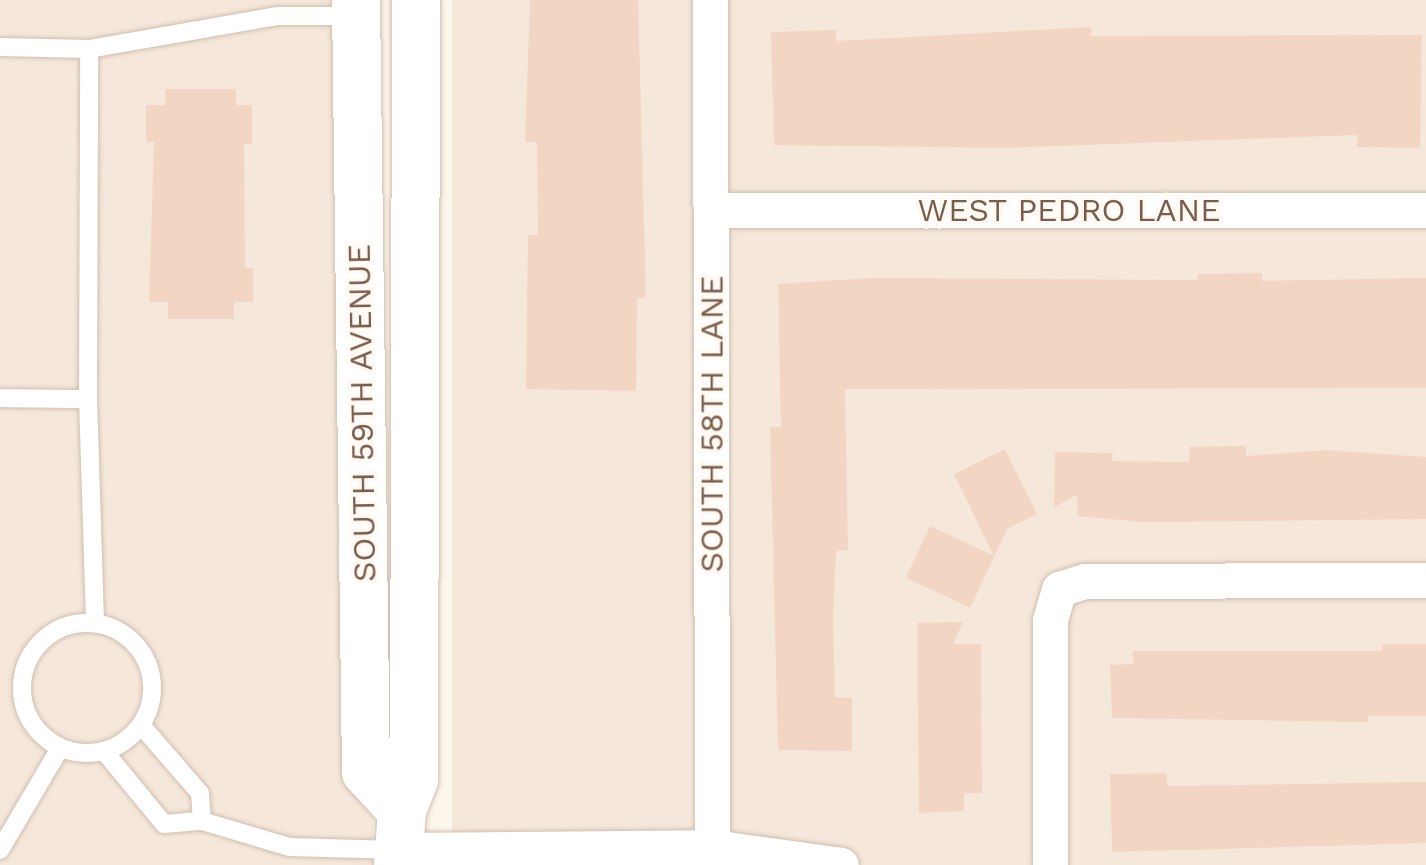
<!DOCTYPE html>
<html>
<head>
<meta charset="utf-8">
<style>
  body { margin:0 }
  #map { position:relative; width:1426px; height:865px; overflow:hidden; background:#fdf6ec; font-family:"Work Sans",sans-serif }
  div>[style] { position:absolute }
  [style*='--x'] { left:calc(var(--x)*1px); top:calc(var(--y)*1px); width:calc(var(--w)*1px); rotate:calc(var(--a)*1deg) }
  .residential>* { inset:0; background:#f5e8da; transform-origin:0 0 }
  .building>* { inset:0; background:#f3d5c3; transform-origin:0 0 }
  .roads { filter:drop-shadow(0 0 2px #d1beb0) drop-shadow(0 0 2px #d1beb0) }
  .service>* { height:18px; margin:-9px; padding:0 9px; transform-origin:9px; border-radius:9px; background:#fff }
  .service>.ring { margin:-9px; padding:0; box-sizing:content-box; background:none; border:18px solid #fff; border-radius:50% }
  .minor>* { height:35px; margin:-17.5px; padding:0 17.5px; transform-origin:17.5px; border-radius:17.5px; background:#fff }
  .secondary>* { height:48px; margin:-24px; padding:0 24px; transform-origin:24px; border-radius:24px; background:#fff }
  span { translate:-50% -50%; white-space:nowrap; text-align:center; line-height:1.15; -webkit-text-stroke:8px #fffaf3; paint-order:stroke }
  .street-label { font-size:32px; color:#7a5c4d }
</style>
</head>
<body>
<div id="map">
  <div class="residential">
    <div style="left:0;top:0;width:373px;height:865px"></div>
    <div style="left:452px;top:0;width:974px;height:865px"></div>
  </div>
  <div class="building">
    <div style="clip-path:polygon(530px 0,638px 0,646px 298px,637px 298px,636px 391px,526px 389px,528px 235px,538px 235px,537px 142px,525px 142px)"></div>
    <div style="clip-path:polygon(1091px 27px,1091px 36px,1422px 35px,1420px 148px,1357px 147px,1357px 135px,1003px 148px,774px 145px,771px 32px,836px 30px,836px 41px)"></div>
    <div style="clip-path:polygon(165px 89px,236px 89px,236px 105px,252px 105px,252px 144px,244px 144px,245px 268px,253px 268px,253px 302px,234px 302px,234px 319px,168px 319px,168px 302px,149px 302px,154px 142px,146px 142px,146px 105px,165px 105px)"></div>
    <div style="clip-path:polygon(1262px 273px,1262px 281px,1426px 278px,1426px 388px,845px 389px,848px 550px,836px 551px,833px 619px,835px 697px,852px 698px,852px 751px,778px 750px,770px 427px,781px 427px,778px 284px,870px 278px,1198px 280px,1198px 274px)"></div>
    <div style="clip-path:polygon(1246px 446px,1246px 456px,1325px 450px,1426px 457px,1426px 519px,1144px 522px,1077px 516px,1077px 495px,1054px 507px,1055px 452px,1113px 453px,1112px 461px,1189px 462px,1189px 447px)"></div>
    <div style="clip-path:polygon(1005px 449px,1037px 514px,1007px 529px,994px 556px,954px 474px)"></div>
    <div style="left:930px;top:526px;width:71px;height:57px;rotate:25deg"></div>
    <div style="clip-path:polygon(963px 622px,953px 644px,981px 644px,982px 793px,964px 793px,964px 811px,919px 813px,917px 623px)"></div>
    <div style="clip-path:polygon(1382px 644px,1426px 644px,1426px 716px,1368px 716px,1368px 722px,1112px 718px,1110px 665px,1133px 664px,1133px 651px,1382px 651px)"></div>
    <div style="clip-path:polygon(1167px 773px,1167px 786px,1426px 782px,1426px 843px,1112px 852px,1110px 774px)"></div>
  </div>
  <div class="roads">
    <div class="service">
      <div style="--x:0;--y:47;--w:89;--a:1.3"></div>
      <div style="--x:89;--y:49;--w:192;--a:-9.9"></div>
      <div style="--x:278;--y:16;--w:77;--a:0"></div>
      <div style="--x:0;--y:398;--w:88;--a:0.7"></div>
      <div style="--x:88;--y:399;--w:224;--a:88.2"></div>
      <div style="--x:88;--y:399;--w:350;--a:-89.8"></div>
      <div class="ring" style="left:22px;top:623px;width:112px;height:112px"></div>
      <div style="--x:141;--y:725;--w:90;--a:49.1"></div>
      <div style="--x:200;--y:793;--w:28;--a:86"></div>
      <div style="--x:104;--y:751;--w:94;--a:50.6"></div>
      <div style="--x:164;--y:824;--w:38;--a:-5"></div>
      <div style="--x:202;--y:821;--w:91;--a:16.6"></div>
      <div style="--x:289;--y:847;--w:109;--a:1.6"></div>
      <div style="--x:0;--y:850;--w:118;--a:-59.5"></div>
    </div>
    <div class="minor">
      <div style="--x:710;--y:0;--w:847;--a:89.86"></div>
      <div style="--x:713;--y:210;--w:713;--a:0"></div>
      <div style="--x:399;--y:850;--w:313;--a:-0.5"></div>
      <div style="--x:712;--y:847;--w:130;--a:7.9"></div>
      <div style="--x:1050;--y:865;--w:245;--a:-90"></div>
      <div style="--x:1050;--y:620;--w:32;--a:-74"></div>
      <div style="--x:1059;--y:589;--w:27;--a:-17"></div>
      <div style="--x:1085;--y:581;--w:341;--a:-0.2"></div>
    </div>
    <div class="secondary">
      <div style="--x:356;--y:0;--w:772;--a:89.26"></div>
      <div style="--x:366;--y:772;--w:53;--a:47.3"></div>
      <div style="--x:398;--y:865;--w:54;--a:-85.8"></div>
      <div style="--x:402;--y:811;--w:33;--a:-69"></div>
      <div style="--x:414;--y:780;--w:780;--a:-89.85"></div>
    </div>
  </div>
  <div class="street-label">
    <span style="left:1069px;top:210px">WEST PEDRO LANE</span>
    <span style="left:362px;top:413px;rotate:-91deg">SOUTH 59TH AVENUE</span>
    <span style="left:712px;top:424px;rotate:-90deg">SOUTH 58TH LANE</span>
  </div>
</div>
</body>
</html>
